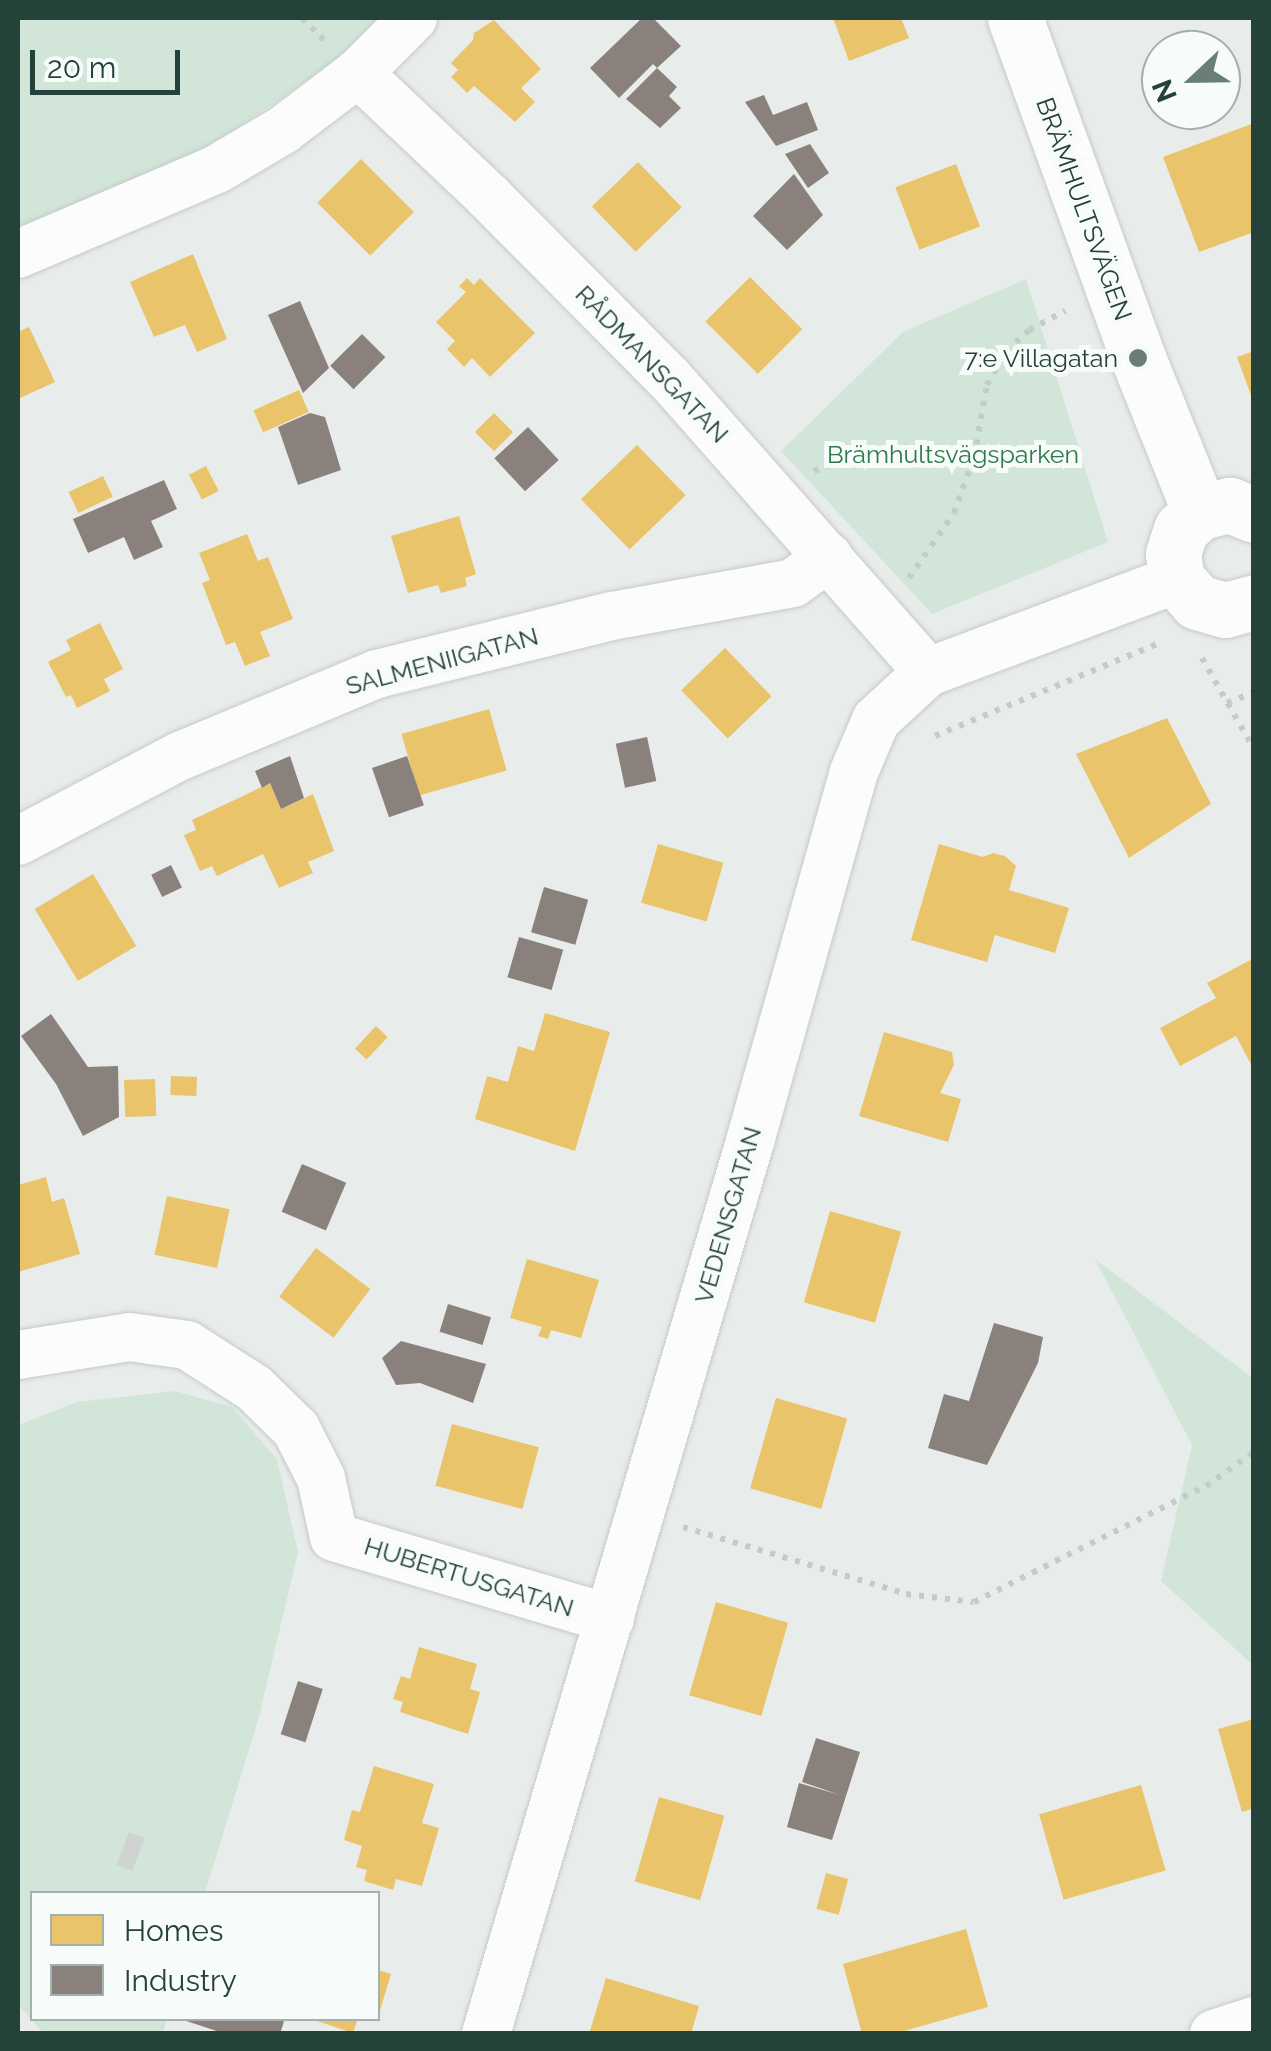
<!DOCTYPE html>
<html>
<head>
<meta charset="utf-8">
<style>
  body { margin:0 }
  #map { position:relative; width:1271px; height:2051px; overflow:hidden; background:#e8edeb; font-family:Raleway,sans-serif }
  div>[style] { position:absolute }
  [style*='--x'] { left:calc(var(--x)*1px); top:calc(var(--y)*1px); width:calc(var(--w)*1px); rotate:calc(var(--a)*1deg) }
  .green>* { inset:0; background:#d1e6d8 }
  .homes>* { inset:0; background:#e9c46a; transform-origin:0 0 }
  .industry>* { inset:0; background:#8a817c; transform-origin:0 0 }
  .building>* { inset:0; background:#cfd4d2; transform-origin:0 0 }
  .path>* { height:6px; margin-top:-3px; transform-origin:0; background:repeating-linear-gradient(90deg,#c3ccca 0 5px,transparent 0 13px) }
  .roads { filter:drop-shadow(0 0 2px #c5cac8) drop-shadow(0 0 2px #c5cac8) }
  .street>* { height:48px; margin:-24px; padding:0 24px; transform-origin:24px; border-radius:24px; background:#fcfcfc }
  .secondary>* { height:55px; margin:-27.5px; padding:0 27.5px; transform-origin:27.5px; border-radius:27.5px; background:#fcfcfc }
  .dots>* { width:28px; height:28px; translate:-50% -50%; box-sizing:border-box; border:5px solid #f7fbf9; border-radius:50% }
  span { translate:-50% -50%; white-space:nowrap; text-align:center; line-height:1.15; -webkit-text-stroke:10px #f7fbf9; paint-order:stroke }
  .street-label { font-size:25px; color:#24423a }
  .poi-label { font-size:25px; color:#24423a }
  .right { translate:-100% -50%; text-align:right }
  .park-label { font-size:25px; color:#2d7a4b }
  .frame { position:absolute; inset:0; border:20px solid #24423a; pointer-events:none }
  .legend { position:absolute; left:30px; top:1891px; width:350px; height:130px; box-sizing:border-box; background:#f7fbf9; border:2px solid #a3b1ad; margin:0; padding:12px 18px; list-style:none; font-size:30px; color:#24423a }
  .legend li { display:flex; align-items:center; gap:20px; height:50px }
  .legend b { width:50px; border:2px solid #a3b1ad }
  .north { position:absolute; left:1141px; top:30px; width:100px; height:100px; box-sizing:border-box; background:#f7fbf9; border:2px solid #a3b1ad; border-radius:50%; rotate:248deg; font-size:28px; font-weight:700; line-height:40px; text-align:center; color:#24423a }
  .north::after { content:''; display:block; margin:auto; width:35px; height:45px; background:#697e78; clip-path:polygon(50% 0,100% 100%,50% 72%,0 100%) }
  .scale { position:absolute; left:30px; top:50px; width:150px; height:45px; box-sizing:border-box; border:5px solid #24423a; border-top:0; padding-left:12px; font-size:30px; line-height:35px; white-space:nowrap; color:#24423a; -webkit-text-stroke:8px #f7fbf9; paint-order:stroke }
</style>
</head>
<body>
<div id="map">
  <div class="green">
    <div style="clip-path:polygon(18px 18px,390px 18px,373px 37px,202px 151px,18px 229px)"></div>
    <div style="clip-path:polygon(1026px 279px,1108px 542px,932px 614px,781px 451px,903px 332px)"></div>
    <div style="clip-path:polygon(1095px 1259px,1253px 1378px,1253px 1665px,1161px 1581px,1192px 1445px)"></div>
    <div style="clip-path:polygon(175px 1391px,232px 1407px,277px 1459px,298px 1552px,259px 1717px,205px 1893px,32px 1894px,32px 2018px,167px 2019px,163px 2033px,43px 2033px,18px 2004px,18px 1425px,77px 1402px)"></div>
  </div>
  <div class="homes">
    <div style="clip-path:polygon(833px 18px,901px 18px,909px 38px,849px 61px)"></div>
    <div style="clip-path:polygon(494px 20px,541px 69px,521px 88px,535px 102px,515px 122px,474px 86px,467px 93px,451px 77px,458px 70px,451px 63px,473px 40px,474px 33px)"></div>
    <div style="clip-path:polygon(1254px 123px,1254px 232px,1199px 252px,1163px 157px)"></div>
    <div style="left:361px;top:159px;width:75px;height:62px;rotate:45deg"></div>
    <div style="left:638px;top:162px;width:63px;height:64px;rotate:46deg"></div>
    <div style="left:956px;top:164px;width:67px;height:65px;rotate:69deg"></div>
    <div style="clip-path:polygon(193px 254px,227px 339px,197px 352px,185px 325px,154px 337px,130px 282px)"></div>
    <div style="left:750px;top:277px;width:74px;height:63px;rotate:45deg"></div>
    <div style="clip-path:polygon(467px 278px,474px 285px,480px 278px,535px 333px,490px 377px,472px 358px,464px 367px,447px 349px,455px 341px,436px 322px,466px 292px,459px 286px)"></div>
    <div style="clip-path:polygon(29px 327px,55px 382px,18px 399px,18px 332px)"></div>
    <div style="clip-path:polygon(1254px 351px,1254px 401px,1253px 401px,1237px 357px)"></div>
    <div style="left:299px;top:390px;width:24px;height:50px;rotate:66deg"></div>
    <div style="left:494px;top:413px;width:27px;height:27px;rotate:45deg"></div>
    <div style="left:637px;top:445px;width:70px;height:78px;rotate:46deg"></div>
    <div style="left:206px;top:466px;width:28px;height:19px;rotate:63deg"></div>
    <div style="left:103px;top:476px;width:23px;height:38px;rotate:65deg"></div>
    <div style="clip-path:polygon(459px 516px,476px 574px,465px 578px,467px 586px,441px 593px,438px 585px,408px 593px,391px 536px)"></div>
    <div style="clip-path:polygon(247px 534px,258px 561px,268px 557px,293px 619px,260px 632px,270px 656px,245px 666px,235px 642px,226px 645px,202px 583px,210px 580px,199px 553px)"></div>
    <div style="clip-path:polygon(100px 623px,123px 669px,104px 679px,110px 691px,77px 708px,71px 695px,66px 697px,48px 662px,71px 650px,66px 640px)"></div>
    <div style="left:725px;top:648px;width:67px;height:61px;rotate:46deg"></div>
    <div style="left:489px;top:709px;width:64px;height:91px;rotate:74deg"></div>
    <div style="clip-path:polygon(1167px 718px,1211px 804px,1129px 858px,1076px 754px)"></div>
    <div style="clip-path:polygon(270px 783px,281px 809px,313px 794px,334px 851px,308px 862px,313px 873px,279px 888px,263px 854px,217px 876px,212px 866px,200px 871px,184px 835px,196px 830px,192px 820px)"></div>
    <div style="left:658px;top:844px;width:68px;height:61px;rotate:16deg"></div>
    <div style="clip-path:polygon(939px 844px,983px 857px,993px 853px,1005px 856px,1016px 866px,1009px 890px,1069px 908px,1055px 953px,995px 935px,987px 962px,911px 940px)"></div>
    <div style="left:93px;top:874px;width:84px;height:68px;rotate:59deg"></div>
    <div style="clip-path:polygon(1254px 958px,1254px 1070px,1236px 1036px,1180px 1066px,1160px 1028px,1216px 998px,1207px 983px)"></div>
    <div style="clip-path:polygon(545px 1013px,610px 1032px,575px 1151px,475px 1119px,487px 1076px,508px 1082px,518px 1046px,534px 1051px)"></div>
    <div style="left:376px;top:1026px;width:16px;height:31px;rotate:43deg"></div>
    <div style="clip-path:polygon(884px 1032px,952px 1052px,954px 1065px,940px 1093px,961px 1099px,948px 1142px,859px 1116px)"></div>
    <div style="left:171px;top:1076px;width:26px;height:19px;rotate:2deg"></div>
    <div style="left:155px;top:1079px;width:37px;height:31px;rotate:88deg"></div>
    <div style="clip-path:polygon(46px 1177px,52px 1202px,64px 1198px,80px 1254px,18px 1272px,18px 1185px)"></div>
    <div style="left:167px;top:1196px;width:64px;height:60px;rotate:12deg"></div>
    <div style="left:830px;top:1211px;width:74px;height:95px;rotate:16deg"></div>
    <div style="left:316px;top:1248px;width:68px;height:61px;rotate:37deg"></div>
    <div style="clip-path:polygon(527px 1259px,599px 1280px,581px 1338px,551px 1330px,548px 1339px,538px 1336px,542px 1327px,510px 1318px)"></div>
    <div style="left:776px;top:1398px;width:74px;height:94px;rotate:16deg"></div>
    <div style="left:452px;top:1424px;width:90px;height:64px;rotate:15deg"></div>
    <div style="left:716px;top:1602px;width:75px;height:97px;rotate:16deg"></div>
    <div style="clip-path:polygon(419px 1647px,477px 1664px,470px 1689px,480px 1692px,468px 1734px,400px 1712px,403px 1702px,393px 1699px,401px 1676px,410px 1679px)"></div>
    <div style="clip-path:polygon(1254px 1719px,1254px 1808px,1242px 1812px,1218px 1729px)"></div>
    <div style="clip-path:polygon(374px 1766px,434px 1784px,422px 1823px,439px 1828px,422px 1886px,396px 1879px,393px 1890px,364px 1881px,367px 1870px,356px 1867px,362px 1846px,344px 1840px,352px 1810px,360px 1812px)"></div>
    <div style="left:1141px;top:1785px;width:89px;height:106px;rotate:74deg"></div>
    <div style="left:659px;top:1797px;width:68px;height:88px;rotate:16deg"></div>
    <div style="left:826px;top:1873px;width:23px;height:37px;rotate:15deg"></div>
    <div style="clip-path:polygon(966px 1929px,988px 2007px,894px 2034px,862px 2034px,843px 1964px)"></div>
    <div style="clip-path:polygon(378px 1970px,391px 1974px,378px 2017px)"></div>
    <div style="clip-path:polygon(606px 1978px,699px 2006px,691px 2034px,589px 2034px)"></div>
    <div style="clip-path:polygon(308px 2018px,358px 2018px,353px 2033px)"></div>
  </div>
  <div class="industry">
    <div style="clip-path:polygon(642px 18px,653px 18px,681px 46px,657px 68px,677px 87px,669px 96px,681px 108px,660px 128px,626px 99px,657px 68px,653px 64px,619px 98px,590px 68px)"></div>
    <div style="clip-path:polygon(764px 95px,773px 115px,807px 102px,818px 130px,776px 146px,745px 102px)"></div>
    <div style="clip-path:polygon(810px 144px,829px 173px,808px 188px,785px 154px)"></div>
    <div style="clip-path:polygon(794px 174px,823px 215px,787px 250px,753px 216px)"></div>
    <div style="clip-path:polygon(300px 301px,329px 368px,303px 393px,268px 315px)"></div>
    <div style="left:362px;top:334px;width:33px;height:45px;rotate:45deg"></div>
    <div style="clip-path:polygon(310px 413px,325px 417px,341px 470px,298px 485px,278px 427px)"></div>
    <div style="left:528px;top:427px;width:45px;height:46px;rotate:47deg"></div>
    <div style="clip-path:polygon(164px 480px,177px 509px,151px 521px,163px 547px,134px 560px,124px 537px,88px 553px,73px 519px)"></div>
    <div style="left:647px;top:737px;width:45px;height:32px;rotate:78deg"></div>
    <div style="clip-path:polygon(290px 756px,304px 798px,281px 809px,270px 783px,262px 788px,255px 771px)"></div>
    <div style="left:407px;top:756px;width:52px;height:37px;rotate:71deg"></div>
    <div style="left:171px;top:865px;width:25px;height:22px;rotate:64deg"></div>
    <div style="left:544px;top:887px;width:46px;height:47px;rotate:16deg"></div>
    <div style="left:519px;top:937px;width:46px;height:42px;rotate:16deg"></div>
    <div style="clip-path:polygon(51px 1014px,88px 1067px,118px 1066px,119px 1117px,83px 1136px,56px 1084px,21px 1036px)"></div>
    <div style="left:302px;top:1164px;width:48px;height:52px;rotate:23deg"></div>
    <div style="left:448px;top:1304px;width:45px;height:29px;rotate:17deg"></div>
    <div style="clip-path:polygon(994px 1323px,1043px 1337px,1038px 1363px,987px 1465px,928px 1448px,944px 1394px,969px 1401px)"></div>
    <div style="clip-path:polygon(401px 1341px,486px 1364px,473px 1403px,420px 1383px,396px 1385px,382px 1358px)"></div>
    <div style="left:298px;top:1681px;width:26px;height:56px;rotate:18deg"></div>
    <div style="clip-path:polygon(816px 1738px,860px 1752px,832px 1840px,787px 1827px,799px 1783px,840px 1795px,802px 1782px)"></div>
    <div style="clip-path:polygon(177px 2018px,285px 2018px,280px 2034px,226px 2034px)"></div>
  </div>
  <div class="building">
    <div style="left:129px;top:1832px;width:17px;height:35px;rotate:21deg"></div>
  </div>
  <div class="path">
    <div style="--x:302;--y:18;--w:33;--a:45"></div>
    <div style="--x:814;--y:471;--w:54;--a:-20.4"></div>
    <div style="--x:865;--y:452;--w:39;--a:-7"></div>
    <div style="--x:904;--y:447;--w:71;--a:8.1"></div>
    <div style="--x:909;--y:578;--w:79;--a:-55.3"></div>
    <div style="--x:954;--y:513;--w:59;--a:-70.3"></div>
    <div style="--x:974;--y:457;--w:73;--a:-79.8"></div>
    <div style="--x:987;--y:385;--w:39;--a:-61"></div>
    <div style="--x:1006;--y:351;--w:31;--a:-42"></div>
    <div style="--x:1029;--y:330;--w:41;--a:-27.8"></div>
    <div style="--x:1202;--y:658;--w:105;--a:60.3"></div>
    <div style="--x:1227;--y:703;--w:29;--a:-22"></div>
    <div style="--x:935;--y:736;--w:246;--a:-22.5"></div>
    <div style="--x:683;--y:1527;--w:233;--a:16.7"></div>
    <div style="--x:906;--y:1594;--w:68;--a:6.7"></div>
    <div style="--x:974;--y:1602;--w:259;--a:-26.6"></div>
    <div style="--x:1206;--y:1486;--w:59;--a:-35.3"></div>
  </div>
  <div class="roads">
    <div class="street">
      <div style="--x:358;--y:73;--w:180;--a:43.4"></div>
      <div style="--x:489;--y:197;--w:255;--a:45.2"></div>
      <div style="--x:669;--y:378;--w:392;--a:48.6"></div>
      <div style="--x:18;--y:254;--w:216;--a:-23.1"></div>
      <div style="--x:217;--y:169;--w:77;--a:-30.6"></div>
      <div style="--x:283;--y:130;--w:94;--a:-37.2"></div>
      <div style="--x:358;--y:73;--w:78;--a:-45"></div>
      <div style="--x:18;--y:841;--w:183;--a:-27.7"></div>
      <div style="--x:180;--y:756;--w:213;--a:-22.6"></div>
      <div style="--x:377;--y:674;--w:242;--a:-13.9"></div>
      <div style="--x:612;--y:616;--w:184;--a:-10.3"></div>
      <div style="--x:793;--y:583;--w:44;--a:-35.8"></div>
      <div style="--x:18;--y:1355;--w:112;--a:-9.2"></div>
      <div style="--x:129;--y:1337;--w:59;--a:7.9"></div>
      <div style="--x:187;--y:1345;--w:80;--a:32.7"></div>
      <div style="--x:254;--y:1388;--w:59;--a:44.3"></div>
      <div style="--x:296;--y:1429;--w:55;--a:63"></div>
      <div style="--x:321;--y:1478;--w:60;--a:77.6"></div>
      <div style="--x:334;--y:1537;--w:288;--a:16.5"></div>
      <div style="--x:486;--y:2034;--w:934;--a:-73.52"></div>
      <div style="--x:751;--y:1138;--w:378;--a:-74.3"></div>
      <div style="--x:853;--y:774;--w:59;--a:-66.9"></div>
      <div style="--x:876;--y:720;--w:71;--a:-42.7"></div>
      <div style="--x:928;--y:672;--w:266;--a:-20.5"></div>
      <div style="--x:1214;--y:2034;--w:42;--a:-18"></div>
    </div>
    <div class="secondary">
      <div style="--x:1015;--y:18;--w:362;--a:70.1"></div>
      <div style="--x:1138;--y:358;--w:166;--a:68.1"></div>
      <div style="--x:1254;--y:515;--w:26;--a:-157"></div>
      <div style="--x:1230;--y:505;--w:31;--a:167"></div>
      <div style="--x:1200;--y:512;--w:25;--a:138"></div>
      <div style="--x:1181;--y:529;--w:26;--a:108"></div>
      <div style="--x:1173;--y:554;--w:25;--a:81"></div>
      <div style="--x:1177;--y:579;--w:30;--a:49"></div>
      <div style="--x:1197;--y:602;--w:29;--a:16"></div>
      <div style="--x:1225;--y:610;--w:30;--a:-15"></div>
    </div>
  </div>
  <div class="dots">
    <div style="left:1138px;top:358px;background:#697e78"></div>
  </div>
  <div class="street-label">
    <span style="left:1084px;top:209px;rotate:70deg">BRÄMHULTSVÄGEN</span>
    <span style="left:652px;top:364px;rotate:46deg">RÅDMANSGATAN</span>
    <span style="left:442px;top:661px;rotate:-15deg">SALMENIIGATAN</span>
    <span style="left:728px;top:1215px;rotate:-74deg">VEDENSGATAN</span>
    <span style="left:469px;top:1577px;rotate:17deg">HUBERTUSGATAN</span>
  </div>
  <div class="poi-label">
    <span class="right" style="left:1118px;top:358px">7:e Villagatan</span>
  </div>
  <div class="park-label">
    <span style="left:953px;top:454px">Brämhultsvägsparken</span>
  </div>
  <div class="frame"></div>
  <ul class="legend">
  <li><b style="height:28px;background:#e9c46a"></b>Homes</li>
  <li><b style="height:28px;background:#8a817c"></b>Industry</li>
  </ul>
  <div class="north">N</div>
  <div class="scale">20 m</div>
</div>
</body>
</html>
